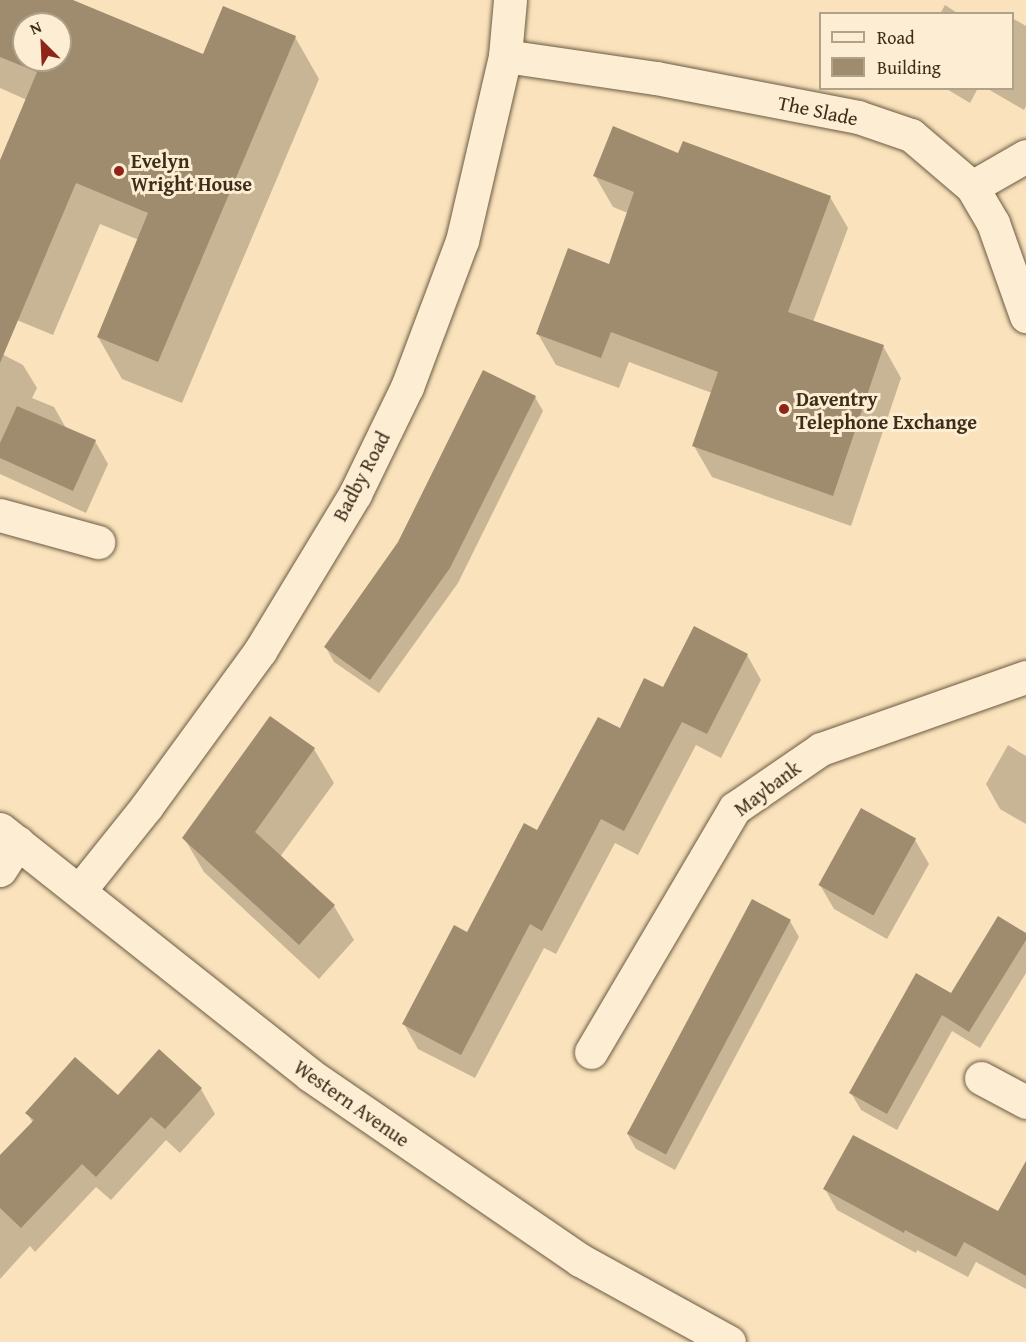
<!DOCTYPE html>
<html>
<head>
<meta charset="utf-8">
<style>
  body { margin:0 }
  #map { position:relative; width:1026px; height:1342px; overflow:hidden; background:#fae3bc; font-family:"Gentium Book Plus",serif }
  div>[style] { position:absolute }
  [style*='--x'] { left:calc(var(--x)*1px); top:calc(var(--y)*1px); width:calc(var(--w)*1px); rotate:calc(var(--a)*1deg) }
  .shadow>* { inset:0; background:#0003 }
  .building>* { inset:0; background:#9f8c6f; transform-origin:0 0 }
  .roads { filter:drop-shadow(0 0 2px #6c5b43) drop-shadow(0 0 2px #6c5b43) }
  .street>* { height:33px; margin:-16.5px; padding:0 16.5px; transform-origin:16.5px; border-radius:16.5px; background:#fcedd3 }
  .secondary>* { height:33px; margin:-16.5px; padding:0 16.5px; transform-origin:16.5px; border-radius:16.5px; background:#fcedd3 }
  .dots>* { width:16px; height:16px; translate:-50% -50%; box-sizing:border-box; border:3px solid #fcedd3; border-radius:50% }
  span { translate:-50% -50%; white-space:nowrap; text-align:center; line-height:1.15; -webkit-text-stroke:6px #fcedd3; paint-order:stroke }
  .street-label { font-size:20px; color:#3d2e1b }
  .poi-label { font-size:20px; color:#3d2e1b; font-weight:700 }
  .left { translate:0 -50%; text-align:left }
  .legend { position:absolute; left:819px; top:12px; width:195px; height:78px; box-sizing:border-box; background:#fcedd3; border:2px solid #b0a189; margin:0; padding:8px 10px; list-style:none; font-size:18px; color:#3d2e1b }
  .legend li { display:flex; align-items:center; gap:12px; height:30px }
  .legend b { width:30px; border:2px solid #b0a189 }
  .north { position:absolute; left:12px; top:12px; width:60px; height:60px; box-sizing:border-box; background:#fcedd3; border:2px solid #b0a189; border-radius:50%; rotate:336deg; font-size:16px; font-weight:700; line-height:24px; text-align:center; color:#3d2e1b }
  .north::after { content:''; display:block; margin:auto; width:21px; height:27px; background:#8f2418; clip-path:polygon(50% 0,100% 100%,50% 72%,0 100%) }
</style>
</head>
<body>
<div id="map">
  <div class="shadow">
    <div style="clip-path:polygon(evenodd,0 0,69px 0,203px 56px,295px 37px,319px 79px,182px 403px,122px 379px,98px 337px,139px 240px,100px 224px,53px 335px,0 313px,0 164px,27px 100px,0 88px,0 0,24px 24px,60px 24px,60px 60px,24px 60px,24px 24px)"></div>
    <div style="clip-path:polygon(945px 5px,959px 14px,940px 14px)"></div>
    <div style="clip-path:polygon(1012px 18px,1026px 26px,1026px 106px,1024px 110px,986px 88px,1012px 88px)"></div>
    <div style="clip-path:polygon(945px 88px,978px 88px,970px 103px)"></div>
    <div style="clip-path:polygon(679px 155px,830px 197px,848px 228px,813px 322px,883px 346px,901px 378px,851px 526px,712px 477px,694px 446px,712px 393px,629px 362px,619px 388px,556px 365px,538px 334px,610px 266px,628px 213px,613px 207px,595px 176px)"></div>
    <div style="clip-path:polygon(0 353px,23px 365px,37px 388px,32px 398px,54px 407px,66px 428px,95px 441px,108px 464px,86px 513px,0 474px)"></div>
    <div style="clip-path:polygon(535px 397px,543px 411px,458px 583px,379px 693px,334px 662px,326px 648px)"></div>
    <div style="clip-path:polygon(747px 655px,761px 680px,721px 758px,696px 745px,638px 855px,615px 843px,556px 954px,544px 948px,475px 1078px,418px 1049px,404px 1024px,538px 832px,621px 730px,663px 689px)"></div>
    <div style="clip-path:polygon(1008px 745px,1026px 756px,1026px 824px,1000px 809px,986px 784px)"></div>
    <div style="clip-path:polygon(314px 749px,334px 783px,280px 857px,334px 906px,354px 940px,319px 979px,204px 872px,184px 838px)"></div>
    <div style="clip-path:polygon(915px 840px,929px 864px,887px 939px,834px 909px,820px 885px)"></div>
    <div style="clip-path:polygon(790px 921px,799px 937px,675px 1170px,636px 1149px,627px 1133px)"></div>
    <div style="clip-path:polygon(1026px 935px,1026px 973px,980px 1048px,952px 1031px,897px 1130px,861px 1110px,851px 1093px,951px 995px)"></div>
    <div style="clip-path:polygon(159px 1051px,201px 1089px,215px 1114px,180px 1153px,166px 1140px,111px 1200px,96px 1187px,35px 1252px,30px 1246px,0 1279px,0 1158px,33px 1123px,27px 1113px,118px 1097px)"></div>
    <div style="clip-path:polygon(1026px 1176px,1026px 1289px,976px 1262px,968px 1277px,917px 1250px,916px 1253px,837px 1210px,825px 1189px,999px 1213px)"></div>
  </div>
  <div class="building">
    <div style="clip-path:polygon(evenodd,0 0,73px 0,203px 54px,223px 6px,296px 36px,158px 362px,97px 337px,148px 213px,76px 183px,0 363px,0 160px,37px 72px,0 57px,0 0,24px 24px,60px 24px,60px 60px,24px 60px,24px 24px)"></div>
    <div style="clip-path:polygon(613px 126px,678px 153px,683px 141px,831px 196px,788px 312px,884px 345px,833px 496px,692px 446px,718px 372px,611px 332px,601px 358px,536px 334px,568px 248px,609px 264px,634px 192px,593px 176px)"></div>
    <div style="clip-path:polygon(483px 370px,536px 396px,450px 568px,370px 680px,324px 647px,398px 542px)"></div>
    <div style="clip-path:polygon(17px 406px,96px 440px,73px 491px,0 458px,0 443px)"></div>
    <div style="clip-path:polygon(694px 626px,748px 654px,707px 734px,682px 722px,624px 831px,601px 819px,542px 931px,530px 924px,461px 1055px,402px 1024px,454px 925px,467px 932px,524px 823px,537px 830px,598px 717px,620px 728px,644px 678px,663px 687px)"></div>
    <div style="clip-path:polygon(270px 716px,315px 748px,255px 832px,335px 905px,299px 945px,182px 838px)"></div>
    <div style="left:861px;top:808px;width:63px;height:88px;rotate:29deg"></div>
    <div style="left:752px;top:899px;width:44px;height:266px;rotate:28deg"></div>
    <div style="clip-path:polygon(998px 916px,1026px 933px,1026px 940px,969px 1032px,942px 1015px,887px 1114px,849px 1093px,916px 973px,951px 993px)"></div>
    <div style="clip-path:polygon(159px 1049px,202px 1088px,165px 1129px,151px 1117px,96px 1177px,82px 1164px,21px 1228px,0 1208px,0 1155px,34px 1120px,25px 1113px,75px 1057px,118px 1095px)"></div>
    <div style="clip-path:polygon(853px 1135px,998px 1211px,1026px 1161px,1026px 1276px,964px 1242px,956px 1257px,905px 1230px,904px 1233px,823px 1189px)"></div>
  </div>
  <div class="roads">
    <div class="street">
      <div style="--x:505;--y:56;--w:153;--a:8.3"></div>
      <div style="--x:656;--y:78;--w:206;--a:10.9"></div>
      <div style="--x:858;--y:117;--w:56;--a:18.8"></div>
      <div style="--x:911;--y:135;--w:80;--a:40.4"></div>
      <div style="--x:972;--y:187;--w:42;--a:59.7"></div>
      <div style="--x:993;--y:223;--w:99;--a:70.5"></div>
      <div style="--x:972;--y:187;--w:62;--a:-29.9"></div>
      <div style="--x:0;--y:515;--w:102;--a:15.4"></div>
      <div style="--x:79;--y:891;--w:109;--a:-51.3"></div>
      <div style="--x:147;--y:806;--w:192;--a:-53.9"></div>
      <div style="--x:260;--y:651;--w:184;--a:-58.8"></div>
      <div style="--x:355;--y:494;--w:119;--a:-64.1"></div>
      <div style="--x:407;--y:387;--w:156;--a:-69.4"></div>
      <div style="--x:462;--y:241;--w:190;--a:-76.9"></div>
      <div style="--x:505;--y:56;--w:56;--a:-84.9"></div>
      <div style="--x:591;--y:1052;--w:283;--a:-59.5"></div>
      <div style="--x:735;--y:808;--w:104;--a:-34.5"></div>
      <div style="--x:821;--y:749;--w:217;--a:-19.4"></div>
      <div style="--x:981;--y:1078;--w:51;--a:28.1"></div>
    </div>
    <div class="secondary">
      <div style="--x:0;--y:829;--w:396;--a:38.4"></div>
      <div style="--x:310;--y:1075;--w:327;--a:34.4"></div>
      <div style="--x:580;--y:1260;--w:170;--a:28.8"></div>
      <div style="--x:0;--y:870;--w:33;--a:-57"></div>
    </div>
  </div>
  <div class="dots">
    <div style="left:119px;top:171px;background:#8f2418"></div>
    <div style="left:784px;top:409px;background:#8f2418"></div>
  </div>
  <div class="street-label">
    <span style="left:818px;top:110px;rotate:12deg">The Slade</span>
    <span style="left:361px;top:476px;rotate:-62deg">Badby Road</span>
    <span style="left:767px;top:788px;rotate:-37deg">Maybank</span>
    <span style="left:352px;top:1103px;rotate:35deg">Western Avenue</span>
  </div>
  <div class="poi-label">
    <span class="left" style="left:131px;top:172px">Evelyn<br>Wright House</span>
    <span class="left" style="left:796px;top:410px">Daventry<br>Telephone Exchange</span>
  </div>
  <ul class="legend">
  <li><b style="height:8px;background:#fcedd3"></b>Road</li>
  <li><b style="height:16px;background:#9f8c6f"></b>Building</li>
  </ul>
  <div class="north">N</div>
</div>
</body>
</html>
